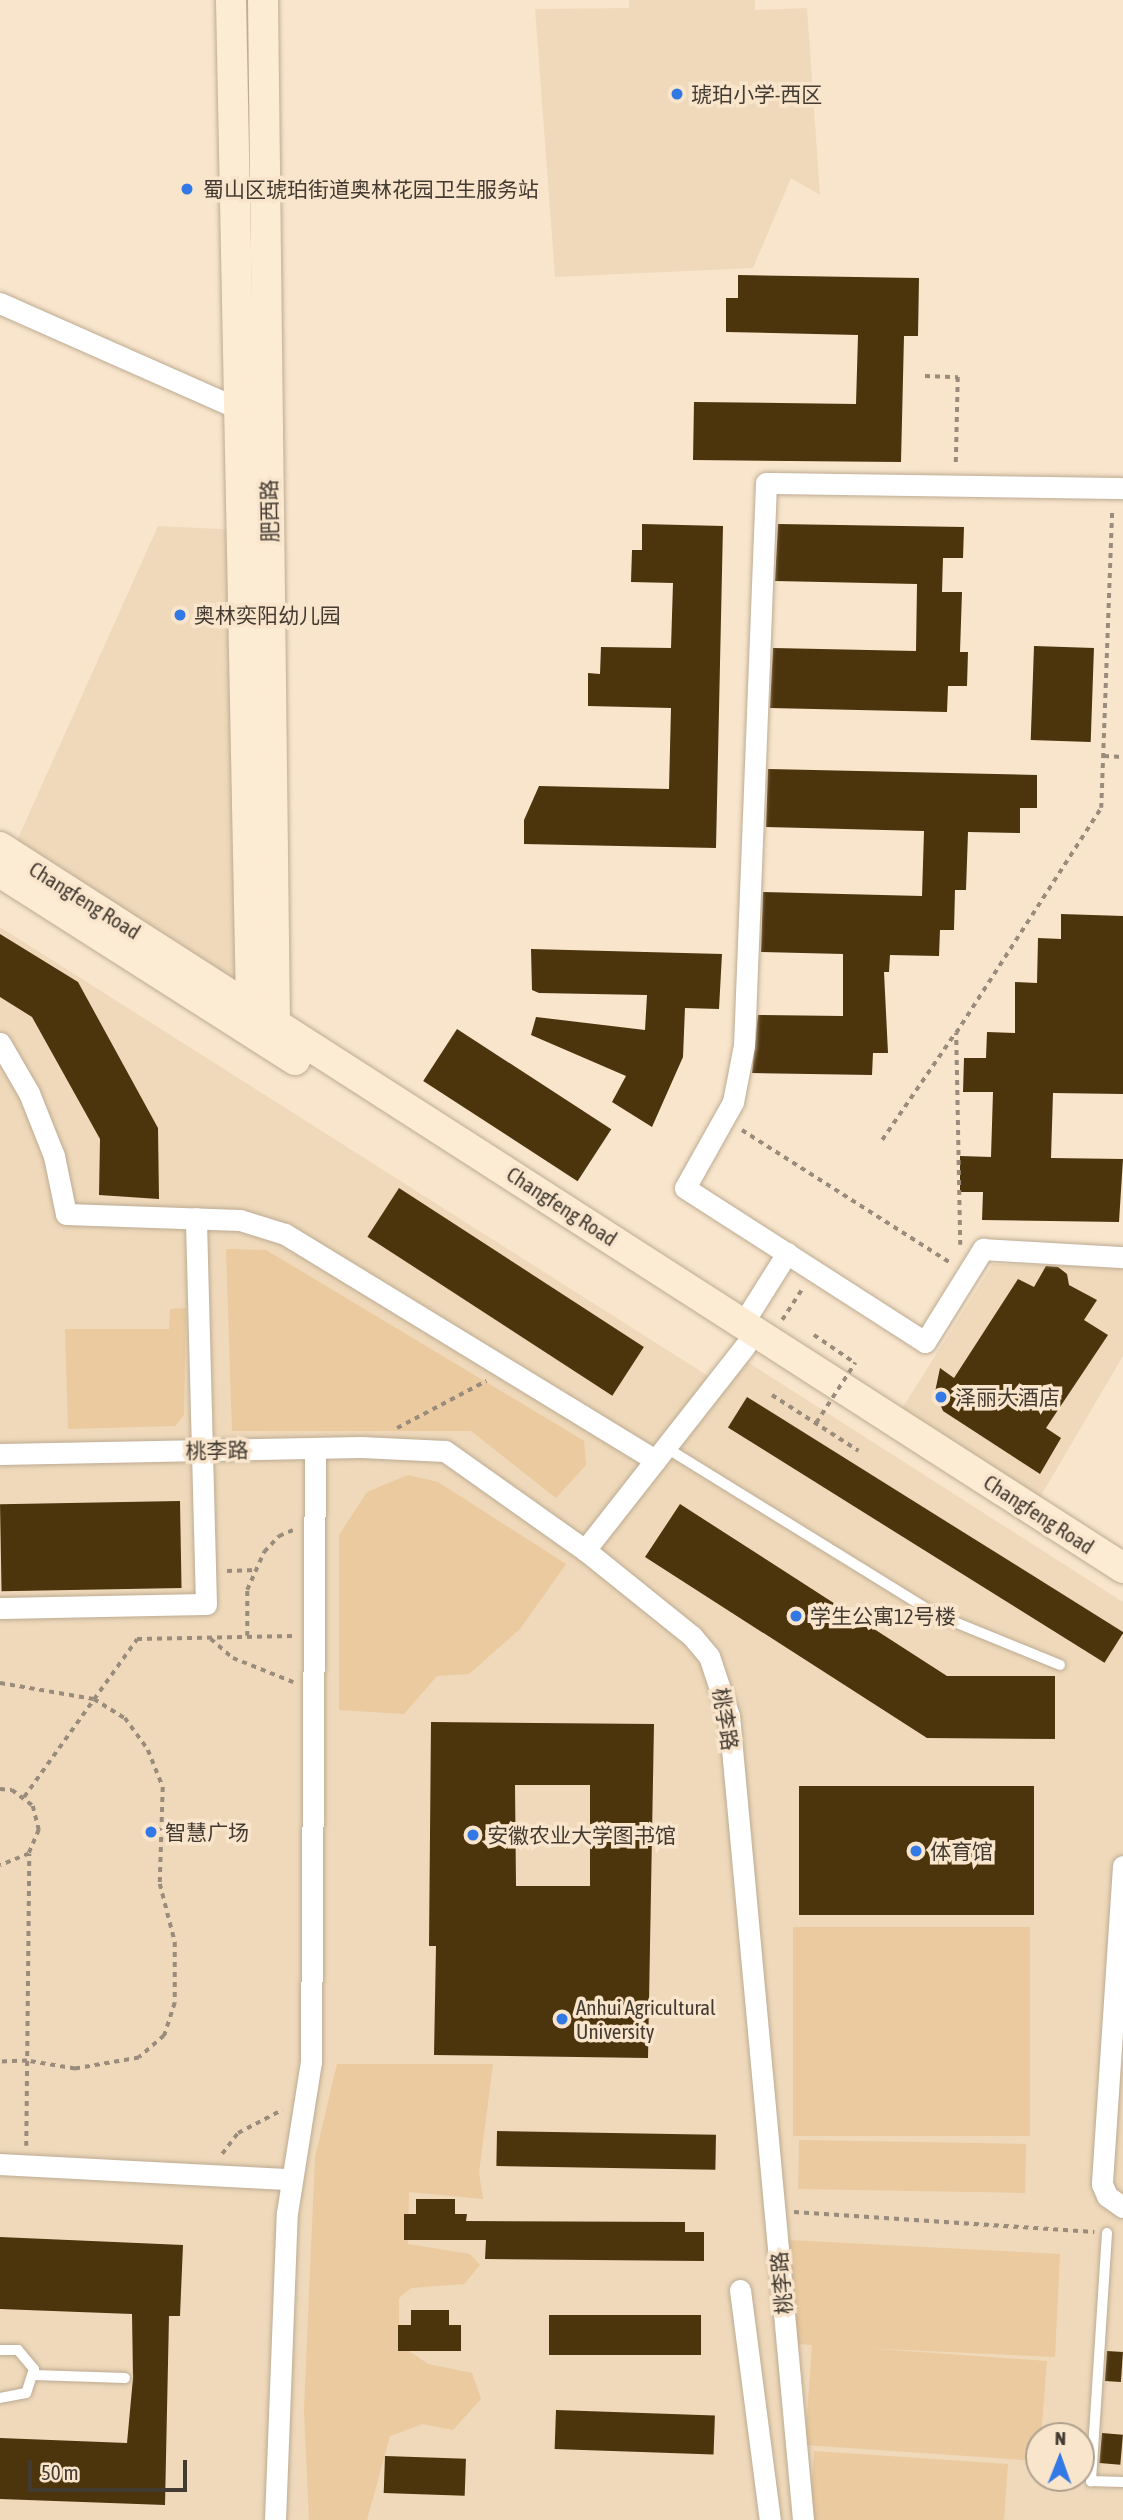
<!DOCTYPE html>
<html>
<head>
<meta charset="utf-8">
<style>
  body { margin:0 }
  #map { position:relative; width:1123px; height:2520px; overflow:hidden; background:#f8e5cc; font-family:"Asap Condensed","Noto Sans SC",sans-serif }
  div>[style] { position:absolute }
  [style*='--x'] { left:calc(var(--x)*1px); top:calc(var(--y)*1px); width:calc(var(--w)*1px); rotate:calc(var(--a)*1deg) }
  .built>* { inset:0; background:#efd9ba }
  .green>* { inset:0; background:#eaca9e; transform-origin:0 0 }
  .building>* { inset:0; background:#4c340d; transform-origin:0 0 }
  .path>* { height:3.5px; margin-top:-1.75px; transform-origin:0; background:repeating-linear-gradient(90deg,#9a8c7c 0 5px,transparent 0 10px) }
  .roads { filter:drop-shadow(0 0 2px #bcab93) drop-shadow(0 0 2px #bcab93) }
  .service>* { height:10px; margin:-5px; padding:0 5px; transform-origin:5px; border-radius:5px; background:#fff }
  .minor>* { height:21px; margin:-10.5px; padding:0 10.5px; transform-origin:10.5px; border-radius:10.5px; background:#fff }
  .secondary>* { height:30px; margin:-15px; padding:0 15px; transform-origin:15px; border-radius:15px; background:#fdecd4 }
  .path-bridge>* { height:3.5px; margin-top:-1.75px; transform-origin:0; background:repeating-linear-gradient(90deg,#9a8c7c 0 5px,transparent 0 10px) }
  .dots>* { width:19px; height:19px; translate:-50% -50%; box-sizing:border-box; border:4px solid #f8e5cc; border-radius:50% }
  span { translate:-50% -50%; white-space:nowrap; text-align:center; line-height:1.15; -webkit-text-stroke:7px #f8e5cc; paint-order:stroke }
  .poi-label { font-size:21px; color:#433b32 }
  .left { translate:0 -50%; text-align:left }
  .street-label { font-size:21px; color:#433b32 }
  .north { position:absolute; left:1025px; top:2422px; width:70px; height:70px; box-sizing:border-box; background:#f8e5cc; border:2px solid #b0a18e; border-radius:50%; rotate:1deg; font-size:19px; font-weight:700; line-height:28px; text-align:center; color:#433b32 }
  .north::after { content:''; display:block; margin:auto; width:24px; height:32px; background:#3379e6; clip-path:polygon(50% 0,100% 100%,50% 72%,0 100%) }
  .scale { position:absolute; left:28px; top:2460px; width:159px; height:32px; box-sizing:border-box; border:4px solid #433b32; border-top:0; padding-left:9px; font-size:21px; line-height:24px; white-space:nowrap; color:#433b32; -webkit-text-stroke:5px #f8e5cc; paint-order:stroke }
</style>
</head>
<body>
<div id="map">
  <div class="built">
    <div style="clip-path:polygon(629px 0,755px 0,755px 10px,807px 8px,820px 195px,791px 178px,753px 268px,555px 277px,535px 9px,629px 8px)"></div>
    <div style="clip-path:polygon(158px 526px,241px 530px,251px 1006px,11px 854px)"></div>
    <div style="clip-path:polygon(evenodd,0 927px,716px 1381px,735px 1354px,1123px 1602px,1123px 2520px,0 2520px,0 927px,1039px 2436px,1081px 2436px,1081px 2478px,1039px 2478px,1039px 2436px)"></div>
    <div style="clip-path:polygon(993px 1264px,1123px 1267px,1123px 1356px,1039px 1499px,901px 1410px)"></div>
  </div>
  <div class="green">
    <div style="clip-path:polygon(226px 1249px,266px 1250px,566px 1430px,584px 1441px,586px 1465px,556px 1498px,471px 1431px,232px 1431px)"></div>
    <div style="clip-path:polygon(186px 1308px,184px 1415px,175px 1426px,68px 1429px,65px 1329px,169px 1329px,170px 1309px)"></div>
    <div style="clip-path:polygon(408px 1475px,438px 1482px,566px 1564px,520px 1629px,469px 1674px,437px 1676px,404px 1714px,339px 1710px,339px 1535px,367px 1492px)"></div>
    <div style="left:793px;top:1927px;width:237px;height:209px"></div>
    <div style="clip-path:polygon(337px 2064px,493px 2064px,479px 2173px,483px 2199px,409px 2192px,408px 2244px,470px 2254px,480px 2265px,464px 2284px,411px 2288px,399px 2298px,399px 2344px,428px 2364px,472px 2373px,481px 2399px,453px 2430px,423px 2424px,390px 2436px,367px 2520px,309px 2520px,304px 2410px,315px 2157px)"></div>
    <div style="left:799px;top:2140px;width:227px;height:49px;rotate:1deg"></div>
    <div style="clip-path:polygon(787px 2240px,1060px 2254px,1055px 2357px,864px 2348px,1047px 2361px,1039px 2461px,805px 2445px,812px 2345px,782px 2343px)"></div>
    <div style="clip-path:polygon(814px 2451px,1008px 2464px,1004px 2520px,809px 2520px)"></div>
  </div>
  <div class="building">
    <div style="clip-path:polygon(738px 275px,919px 278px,918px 336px,904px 336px,901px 462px,693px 460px,694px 402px,856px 404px,858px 335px,726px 332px,726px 298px,738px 298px)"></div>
    <div style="clip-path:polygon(642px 524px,723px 526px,716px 848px,524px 844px,524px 820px,539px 786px,669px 789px,671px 708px,588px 706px,588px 673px,600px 674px,601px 647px,671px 648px,673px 583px,631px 582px,632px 550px,642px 550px)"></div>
    <div style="clip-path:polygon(778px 524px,964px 527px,963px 558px,943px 558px,942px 592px,962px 592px,960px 652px,968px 652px,967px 686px,948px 686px,947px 712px,770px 708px,773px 648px,916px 651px,917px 584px,775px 581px)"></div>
    <div style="left:1034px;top:646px;width:60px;height:94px;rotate:2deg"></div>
    <div style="clip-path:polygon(768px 769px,1037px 775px,1037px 808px,1020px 808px,1020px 833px,968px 832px,966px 890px,955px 890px,954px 930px,940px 930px,939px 956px,890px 955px,889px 972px,884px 972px,888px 1053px,873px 1053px,872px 1075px,752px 1073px,758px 1015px,843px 1016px,843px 954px,761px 952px,763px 892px,922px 896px,924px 831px,766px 827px)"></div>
    <div style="clip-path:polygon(1061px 914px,1123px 916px,1123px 1094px,1053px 1093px,1051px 1158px,1123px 1159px,1119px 1222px,982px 1220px,983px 1192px,960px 1192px,960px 1156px,991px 1157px,993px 1092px,963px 1092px,964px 1058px,986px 1058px,987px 1032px,1015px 1033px,1015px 982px,1037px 983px,1038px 938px,1061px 939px)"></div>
    <div style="clip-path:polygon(0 934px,78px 982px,158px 1128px,159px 1199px,99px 1195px,100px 1139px,32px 1017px,0 997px)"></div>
    <div style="clip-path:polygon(531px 949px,722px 954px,719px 1009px,685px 1008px,683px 1057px,652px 1127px,612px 1102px,626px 1076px,531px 1035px,536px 1017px,645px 1030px,647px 995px,539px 993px,532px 990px)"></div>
    <div style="left:457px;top:1029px;width:184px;height:62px;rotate:33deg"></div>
    <div style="left:399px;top:1188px;width:292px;height:58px;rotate:33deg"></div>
    <div style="clip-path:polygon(1046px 1266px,1058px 1267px,1067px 1274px,1069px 1285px,1097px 1300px,1084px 1320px,1108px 1335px,1046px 1428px,1061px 1438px,1040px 1474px,943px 1411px,935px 1392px,940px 1368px,954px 1378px,1018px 1279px,1034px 1287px)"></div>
    <div style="left:747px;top:1397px;width:444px;height:36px;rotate:32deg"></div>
    <div style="left:180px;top:1501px;width:87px;height:180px;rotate:89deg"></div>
    <div style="clip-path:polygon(680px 1504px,947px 1676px,1055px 1676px,1055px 1739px,927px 1738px,645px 1557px)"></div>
    <div style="clip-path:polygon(evenodd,431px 1722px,654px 1724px,648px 2058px,434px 2055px,436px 1946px,429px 1946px,431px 1722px,515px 1785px,590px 1785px,590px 1886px,516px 1886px,515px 1785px)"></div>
    <div style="left:799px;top:1786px;width:235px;height:129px"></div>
    <div style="left:497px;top:2131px;width:219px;height:35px;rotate:1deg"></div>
    <div style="clip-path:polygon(416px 2199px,455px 2199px,455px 2214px,467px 2214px,466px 2221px,685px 2222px,685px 2232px,704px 2232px,704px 2261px,485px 2259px,486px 2240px,404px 2240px,404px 2214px,416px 2214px)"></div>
    <div style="clip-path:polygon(0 2237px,183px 2245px,180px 2316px,169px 2316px,165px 2505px,0 2499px,0 2438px,127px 2443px,133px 2378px,132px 2314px,0 2309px)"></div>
    <div style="clip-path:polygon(411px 2310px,449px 2310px,449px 2325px,461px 2325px,461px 2351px,398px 2351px,398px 2325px,411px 2325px)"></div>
    <div style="left:701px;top:2315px;width:40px;height:152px;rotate:90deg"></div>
    <div style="left:1107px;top:2351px;width:16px;height:30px;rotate:4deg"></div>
    <div style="left:556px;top:2410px;width:159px;height:39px;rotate:2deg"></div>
    <div style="left:1102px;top:2433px;width:21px;height:30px;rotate:5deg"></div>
    <div style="left:385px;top:2456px;width:81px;height:37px;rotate:2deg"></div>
  </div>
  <div class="path">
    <div style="--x:925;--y:376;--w:33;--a:2"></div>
    <div style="--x:958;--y:377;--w:90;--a:91.3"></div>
    <div style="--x:1104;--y:756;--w:19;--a:3"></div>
    <div style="--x:742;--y:1130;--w:248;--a:32.5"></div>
    <div style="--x:882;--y:1140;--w:127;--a:-55.6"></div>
    <div style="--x:960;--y:1245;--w:212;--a:-91.1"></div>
    <div style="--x:956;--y:1033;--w:268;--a:-57.2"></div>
    <div style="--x:1101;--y:808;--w:299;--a:-87.9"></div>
    <div style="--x:782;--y:1320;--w:38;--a:-57"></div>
    <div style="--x:814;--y:1335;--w:50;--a:34.3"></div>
    <div style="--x:772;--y:1395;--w:103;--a:32.8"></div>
    <div style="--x:397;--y:1428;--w:101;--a:-27.8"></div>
    <div style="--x:227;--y:1571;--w:29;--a:-2"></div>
    <div style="--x:247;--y:1636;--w:46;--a:-90"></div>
    <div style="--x:247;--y:1590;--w:42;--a:-65.9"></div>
    <div style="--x:264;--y:1552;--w:22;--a:-47"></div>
    <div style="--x:279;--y:1536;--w:15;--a:-23"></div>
    <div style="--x:211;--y:1639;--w:29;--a:41"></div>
    <div style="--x:233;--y:1658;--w:65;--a:21.8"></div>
    <div style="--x:0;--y:1683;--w:95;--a:9.7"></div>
    <div style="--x:94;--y:1699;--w:36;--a:32"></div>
    <div style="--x:125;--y:1718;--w:39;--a:54"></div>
    <div style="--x:148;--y:1750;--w:40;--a:68"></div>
    <div style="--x:163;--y:1787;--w:97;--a:91.8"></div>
    <div style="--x:160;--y:1884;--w:60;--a:75.5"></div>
    <div style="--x:175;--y:1942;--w:61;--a:90"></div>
    <div style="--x:175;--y:2003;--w:35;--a:108"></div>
    <div style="--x:164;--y:2036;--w:33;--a:139"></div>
    <div style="--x:139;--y:2058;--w:65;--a:170.2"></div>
    <div style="--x:75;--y:2069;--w:49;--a:-170.5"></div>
    <div style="--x:27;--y:2061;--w:27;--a:178"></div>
    <div style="--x:0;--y:1789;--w:12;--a:5"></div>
    <div style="--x:12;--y:1790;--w:26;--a:37"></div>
    <div style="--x:33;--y:1806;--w:25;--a:76"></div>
    <div style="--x:39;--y:1830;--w:26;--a:113"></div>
    <div style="--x:29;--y:1854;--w:31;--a:158"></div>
    <div style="--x:24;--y:1797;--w:194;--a:-54.4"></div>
    <div style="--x:137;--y:1639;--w:158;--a:-1.1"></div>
    <div style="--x:26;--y:2146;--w:292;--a:-89.4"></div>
    <div style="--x:222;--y:2154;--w:26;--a:-53"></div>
    <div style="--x:238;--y:2133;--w:50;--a:-27.6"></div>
    <div style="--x:794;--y:2212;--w:301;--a:3.8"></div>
  </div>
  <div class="roads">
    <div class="service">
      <div style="--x:665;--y:1447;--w:317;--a:31.7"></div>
      <div style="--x:935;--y:1614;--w:135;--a:22.2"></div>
      <div style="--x:1107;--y:2233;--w:249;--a:93.7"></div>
      <div style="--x:1091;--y:2481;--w:32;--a:2"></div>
      <div style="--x:0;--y:2350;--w:18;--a:0"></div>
      <div style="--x:18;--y:2350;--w:25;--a:50"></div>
      <div style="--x:34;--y:2369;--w:25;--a:108"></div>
      <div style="--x:26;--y:2393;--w:26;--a:169"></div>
      <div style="--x:34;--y:2375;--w:91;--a:1.9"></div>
    </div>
    <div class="minor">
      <div style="--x:0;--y:303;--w:274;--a:23.9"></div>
      <div style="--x:1123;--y:488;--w:357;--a:-179.2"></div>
      <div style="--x:766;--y:483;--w:562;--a:92.24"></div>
      <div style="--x:744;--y:1045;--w:58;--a:100.9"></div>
      <div style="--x:733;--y:1102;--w:98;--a:119.2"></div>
      <div style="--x:685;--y:1188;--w:285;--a:32.7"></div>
      <div style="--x:925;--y:1342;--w:110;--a:-58.1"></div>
      <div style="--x:983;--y:1249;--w:140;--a:3.3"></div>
      <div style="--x:0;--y:1043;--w:58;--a:59.9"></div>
      <div style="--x:29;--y:1093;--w:68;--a:68.4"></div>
      <div style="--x:54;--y:1156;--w:59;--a:78.3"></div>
      <div style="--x:66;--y:1214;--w:174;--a:2"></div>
      <div style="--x:240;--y:1220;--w:47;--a:17.3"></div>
      <div style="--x:285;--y:1234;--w:434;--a:31.4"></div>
      <div style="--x:743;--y:1323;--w:83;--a:-57.8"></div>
      <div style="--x:0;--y:1454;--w:361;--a:-1.1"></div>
      <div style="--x:361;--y:1447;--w:84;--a:2.7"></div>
      <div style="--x:445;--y:1451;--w:171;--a:35.3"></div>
      <div style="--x:585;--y:1550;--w:137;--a:38.8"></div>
      <div style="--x:692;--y:1636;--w:26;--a:50"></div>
      <div style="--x:709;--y:1656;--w:63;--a:71.6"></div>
      <div style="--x:729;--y:1716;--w:807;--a:84.74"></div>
      <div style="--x:585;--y:1550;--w:259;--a:-51.9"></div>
      <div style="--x:0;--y:1608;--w:206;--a:-1.1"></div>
      <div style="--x:206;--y:1604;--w:386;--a:-91.5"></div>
      <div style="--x:1123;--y:1866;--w:319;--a:93.8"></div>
      <div style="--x:1102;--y:2184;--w:13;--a:67"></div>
      <div style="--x:1107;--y:2196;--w:19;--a:35"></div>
      <div style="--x:0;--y:2164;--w:290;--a:3"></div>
      <div style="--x:740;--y:2290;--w:232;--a:82.6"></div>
      <div style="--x:275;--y:2520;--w:307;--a:-87.8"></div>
      <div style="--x:287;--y:2213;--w:153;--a:-81"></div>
      <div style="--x:311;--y:2062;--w:614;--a:-89.63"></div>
    </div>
    <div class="secondary">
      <div style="--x:231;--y:0;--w:1006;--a:88.86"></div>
      <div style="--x:263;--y:0;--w:1022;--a:89.33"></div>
      <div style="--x:0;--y:847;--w:1335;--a:32.7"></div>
      <div style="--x:0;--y:872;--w:350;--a:32.5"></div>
    </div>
  </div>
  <div class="path-bridge">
    <div style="--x:816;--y:1423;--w:72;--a:-57"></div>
  </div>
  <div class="dots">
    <div style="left:677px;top:94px;background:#3379e6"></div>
    <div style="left:187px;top:189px;background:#3379e6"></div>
    <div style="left:180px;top:615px;background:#3379e6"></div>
    <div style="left:941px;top:1397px;background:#3379e6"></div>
    <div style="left:796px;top:1616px;background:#3379e6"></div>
    <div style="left:151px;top:1832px;background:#3379e6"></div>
    <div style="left:473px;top:1835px;background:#3379e6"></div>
    <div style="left:916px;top:1851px;background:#3379e6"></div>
    <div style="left:562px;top:2019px;background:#3379e6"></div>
  </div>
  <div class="poi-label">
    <span class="left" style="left:691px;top:94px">琥珀小学-西区</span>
    <span class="left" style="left:203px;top:189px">蜀山区琥珀街道奥林花园卫生服务站</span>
    <span class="left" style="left:194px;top:615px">奥林奕阳幼儿园</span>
    <span class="left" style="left:955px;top:1397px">泽丽大酒店</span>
    <span class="left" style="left:810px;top:1616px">学生公寓12号楼</span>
    <span class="left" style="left:165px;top:1832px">智慧广场</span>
    <span class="left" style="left:487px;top:1835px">安徽农业大学图书馆</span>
    <span class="left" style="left:930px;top:1851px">体育馆</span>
    <span class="left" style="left:576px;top:2019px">Anhui Agricultural<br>University</span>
  </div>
  <div class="street-label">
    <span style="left:269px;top:511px;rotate:-91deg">肥西路</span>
    <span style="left:85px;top:900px;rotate:32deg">Changfeng Road</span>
    <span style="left:562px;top:1206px;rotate:33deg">Changfeng Road</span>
    <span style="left:217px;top:1450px;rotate:-1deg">桃李路</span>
    <span style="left:1039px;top:1514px;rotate:33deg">Changfeng Road</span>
    <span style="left:726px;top:1719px;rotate:81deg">桃李路</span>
    <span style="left:781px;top:2283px;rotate:-95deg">桃李路</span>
  </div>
  <div class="north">N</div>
  <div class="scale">50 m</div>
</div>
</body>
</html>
